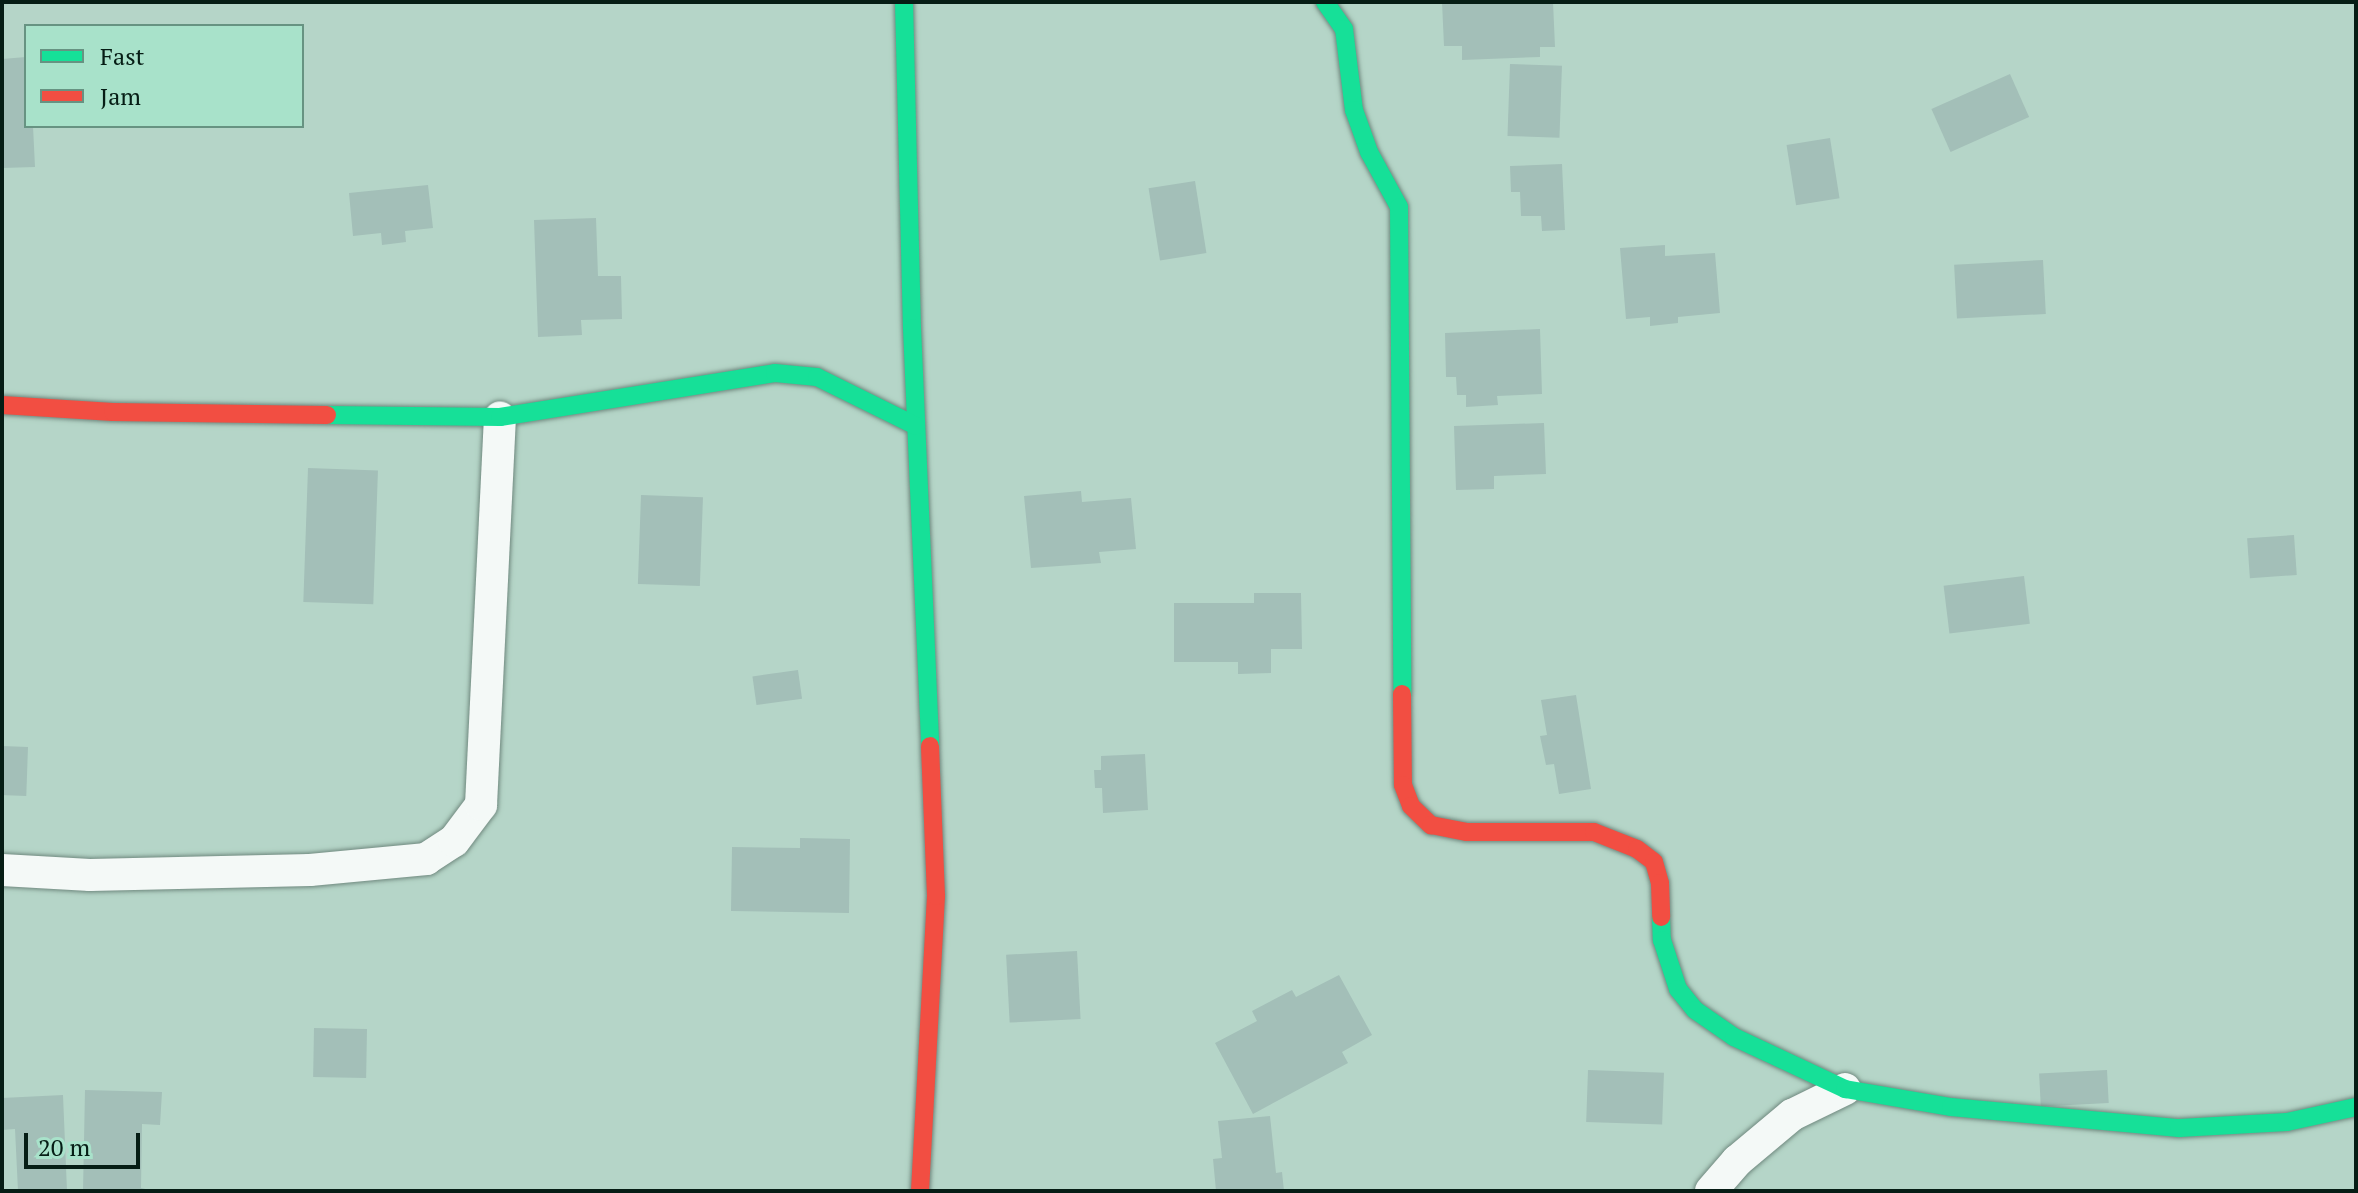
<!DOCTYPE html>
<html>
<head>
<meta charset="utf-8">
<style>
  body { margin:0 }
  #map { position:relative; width:2358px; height:1193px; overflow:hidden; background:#b5d5c8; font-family:"PT Serif",serif }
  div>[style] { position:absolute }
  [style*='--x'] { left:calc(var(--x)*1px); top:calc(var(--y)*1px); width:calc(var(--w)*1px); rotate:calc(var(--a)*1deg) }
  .building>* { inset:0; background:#a3bfb8; transform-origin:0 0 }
  .roads { filter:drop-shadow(0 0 2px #70897f) drop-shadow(0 0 2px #70897f) }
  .street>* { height:32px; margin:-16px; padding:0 16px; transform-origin:16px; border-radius:16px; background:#f4f9f7 }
  .fast>* { height:18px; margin:-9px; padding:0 9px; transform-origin:9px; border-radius:9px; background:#16e098 }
  .jam>* { height:18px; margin:-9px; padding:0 9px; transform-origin:9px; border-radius:9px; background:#f24e42 }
  span { translate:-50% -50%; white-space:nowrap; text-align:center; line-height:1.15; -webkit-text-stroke:6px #a8e2ca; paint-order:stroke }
  .frame { position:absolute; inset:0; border:4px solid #061d15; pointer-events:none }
  .legend { position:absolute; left:24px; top:24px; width:280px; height:104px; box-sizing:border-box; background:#a8e2ca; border:2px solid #679382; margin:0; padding:10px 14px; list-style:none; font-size:24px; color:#061d15 }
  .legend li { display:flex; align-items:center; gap:16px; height:40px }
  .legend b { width:40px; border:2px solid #679382 }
  .scale { position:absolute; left:24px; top:1133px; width:116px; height:36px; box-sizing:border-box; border:4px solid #061d15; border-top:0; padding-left:10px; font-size:24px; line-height:28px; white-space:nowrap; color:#061d15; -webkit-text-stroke:6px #a8e2ca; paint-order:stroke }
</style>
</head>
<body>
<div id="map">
  <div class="building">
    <div style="clip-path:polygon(1442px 2px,1553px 2px,1555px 47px,1540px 47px,1540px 57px,1462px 60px,1462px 46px,1444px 46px)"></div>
    <div style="clip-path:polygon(26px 57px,26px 126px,33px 126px,35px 167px,2px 168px,2px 59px)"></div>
    <div style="left:1510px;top:64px;width:52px;height:72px;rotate:2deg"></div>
    <div style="left:2010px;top:74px;width:47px;height:86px;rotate:66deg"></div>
    <div style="left:1830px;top:138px;width:61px;height:44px;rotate:81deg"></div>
    <div style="clip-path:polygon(1562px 164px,1565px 230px,1542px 231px,1541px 216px,1521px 216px,1520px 192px,1511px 192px,1510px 166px)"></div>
    <div style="left:1195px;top:181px;width:73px;height:47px;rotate:81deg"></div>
    <div style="clip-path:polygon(428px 185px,433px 228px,405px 231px,406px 242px,382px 245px,381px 233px,353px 236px,349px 193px)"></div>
    <div style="clip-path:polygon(596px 218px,598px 276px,621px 276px,622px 319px,581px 320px,582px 335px,538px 337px,534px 220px)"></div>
    <div style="clip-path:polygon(1665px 245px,1665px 256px,1715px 253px,1720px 313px,1678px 317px,1678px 323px,1650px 326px,1650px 317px,1626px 319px,1620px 248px)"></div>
    <div style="left:2043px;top:260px;width:54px;height:89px;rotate:87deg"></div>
    <div style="clip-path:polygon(1540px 329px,1542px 394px,1497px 396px,1498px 405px,1466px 407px,1466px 395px,1457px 395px,1456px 377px,1446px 377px,1445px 333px)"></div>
    <div style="clip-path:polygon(1544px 423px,1546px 474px,1494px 476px,1494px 489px,1456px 490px,1454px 426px)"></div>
    <div style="left:308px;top:468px;width:70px;height:134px;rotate:2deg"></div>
    <div style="clip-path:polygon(1081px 491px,1082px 502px,1131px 498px,1136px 549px,1099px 552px,1101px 563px,1031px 568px,1024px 496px)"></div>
    <div style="left:641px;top:495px;width:62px;height:89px;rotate:2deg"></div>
    <div style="left:2294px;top:535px;width:40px;height:47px;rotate:86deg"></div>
    <div style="left:2024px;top:576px;width:48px;height:81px;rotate:83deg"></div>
    <div style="clip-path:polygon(1254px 593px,1301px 593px,1302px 649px,1271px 649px,1271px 673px,1238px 674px,1238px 662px,1174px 662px,1174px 603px,1254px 603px)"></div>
    <div style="left:798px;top:670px;width:29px;height:46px;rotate:82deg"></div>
    <div style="clip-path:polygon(1576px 695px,1591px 789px,1559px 794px,1554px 764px,1546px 765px,1540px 736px,1547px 735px,1541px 700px)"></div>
    <div style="left:2px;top:746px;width:26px;height:49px;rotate:2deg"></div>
    <div style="clip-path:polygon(1145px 754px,1148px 810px,1103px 813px,1102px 788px,1095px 788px,1094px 770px,1101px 770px,1101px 756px)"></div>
    <div style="clip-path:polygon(800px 838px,850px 839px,849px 913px,731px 911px,732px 847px,800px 848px)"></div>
    <div style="left:1077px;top:951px;width:68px;height:71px;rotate:87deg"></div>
    <div style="clip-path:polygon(1339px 975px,1372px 1035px,1342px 1052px,1348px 1063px,1253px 1114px,1215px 1043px,1257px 1021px,1252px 1011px,1292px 990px,1296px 997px)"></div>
    <div style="left:314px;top:1028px;width:53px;height:49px;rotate:1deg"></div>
    <div style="left:1588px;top:1070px;width:76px;height:52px;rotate:2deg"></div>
    <div style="left:2107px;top:1070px;width:33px;height:68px;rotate:87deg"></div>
    <div style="clip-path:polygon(85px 1090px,162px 1092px,160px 1125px,142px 1124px,141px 1188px,154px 1191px,83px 1191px)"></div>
    <div style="clip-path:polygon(63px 1095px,67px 1191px,18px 1191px,15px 1129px,2px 1130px,2px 1098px)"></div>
    <div style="clip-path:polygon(1270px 1116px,1276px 1173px,1282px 1172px,1284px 1191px,1216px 1191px,1213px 1159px,1222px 1158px,1218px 1121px)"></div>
  </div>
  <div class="roads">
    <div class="street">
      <div style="--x:2;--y:870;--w:88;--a:3.3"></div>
      <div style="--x:90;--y:875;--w:220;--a:-1.3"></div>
      <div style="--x:310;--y:870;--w:117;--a:-5.4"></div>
      <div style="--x:426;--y:859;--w:33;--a:-33"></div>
      <div style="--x:454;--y:841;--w:45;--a:-53.1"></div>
      <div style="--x:481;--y:805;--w:388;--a:-87.2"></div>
      <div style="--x:1711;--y:1191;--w:40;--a:-49"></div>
      <div style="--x:1737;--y:1161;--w:72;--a:-39.9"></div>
      <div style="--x:1792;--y:1115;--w:59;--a:-26.1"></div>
    </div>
    <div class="fast">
      <div style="--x:904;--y:2;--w:326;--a:88.6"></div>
      <div style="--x:912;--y:328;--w:418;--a:87.5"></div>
      <div style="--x:1325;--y:2;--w:33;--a:55"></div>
      <div style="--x:1344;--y:29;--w:82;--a:83"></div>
      <div style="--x:1354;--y:110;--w:45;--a:70.3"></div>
      <div style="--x:1369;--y:152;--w:63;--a:61.4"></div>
      <div style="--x:1399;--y:207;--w:487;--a:89.6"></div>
      <div style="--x:327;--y:415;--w:173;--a:0.7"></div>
      <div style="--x:500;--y:417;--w:278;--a:-9.1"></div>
      <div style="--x:775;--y:373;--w:42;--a:5.4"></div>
      <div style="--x:817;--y:377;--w:110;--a:26.3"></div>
      <div style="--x:1661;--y:917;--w:23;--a:88"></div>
      <div style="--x:1662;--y:940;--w:52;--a:71.9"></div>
      <div style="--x:1678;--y:989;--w:27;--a:51"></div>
      <div style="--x:1695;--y:1010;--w:47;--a:34.7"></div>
      <div style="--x:1734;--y:1037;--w:123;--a:25.1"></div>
      <div style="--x:1845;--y:1089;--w:108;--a:9.6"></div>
      <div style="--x:1951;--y:1107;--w:229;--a:5.3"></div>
      <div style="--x:2179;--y:1128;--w:108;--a:-3.2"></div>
      <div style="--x:2287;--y:1122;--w:71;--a:-12.3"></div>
    </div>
    <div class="jam">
      <div style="--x:2;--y:405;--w:111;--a:3.6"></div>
      <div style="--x:113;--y:412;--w:214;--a:0.8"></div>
      <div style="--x:1402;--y:694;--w:91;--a:89.4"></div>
      <div style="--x:1403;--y:785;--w:22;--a:69"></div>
      <div style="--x:1411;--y:806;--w:28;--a:44"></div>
      <div style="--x:1431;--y:825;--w:37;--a:11"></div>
      <div style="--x:1467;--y:832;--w:127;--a:0"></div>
      <div style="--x:1594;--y:832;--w:46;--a:21.6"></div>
      <div style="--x:1637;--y:849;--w:21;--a:37"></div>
      <div style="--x:1654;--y:862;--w:22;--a:74"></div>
      <div style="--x:1660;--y:883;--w:34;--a:88"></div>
      <div style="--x:920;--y:1191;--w:295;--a:-86.9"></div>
      <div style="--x:936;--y:896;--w:150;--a:-92.3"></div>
    </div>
  </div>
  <div class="frame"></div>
  <ul class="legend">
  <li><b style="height:10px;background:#16e098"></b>Fast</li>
  <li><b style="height:10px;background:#f24e42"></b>Jam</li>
  </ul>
  <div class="scale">20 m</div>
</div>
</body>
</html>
